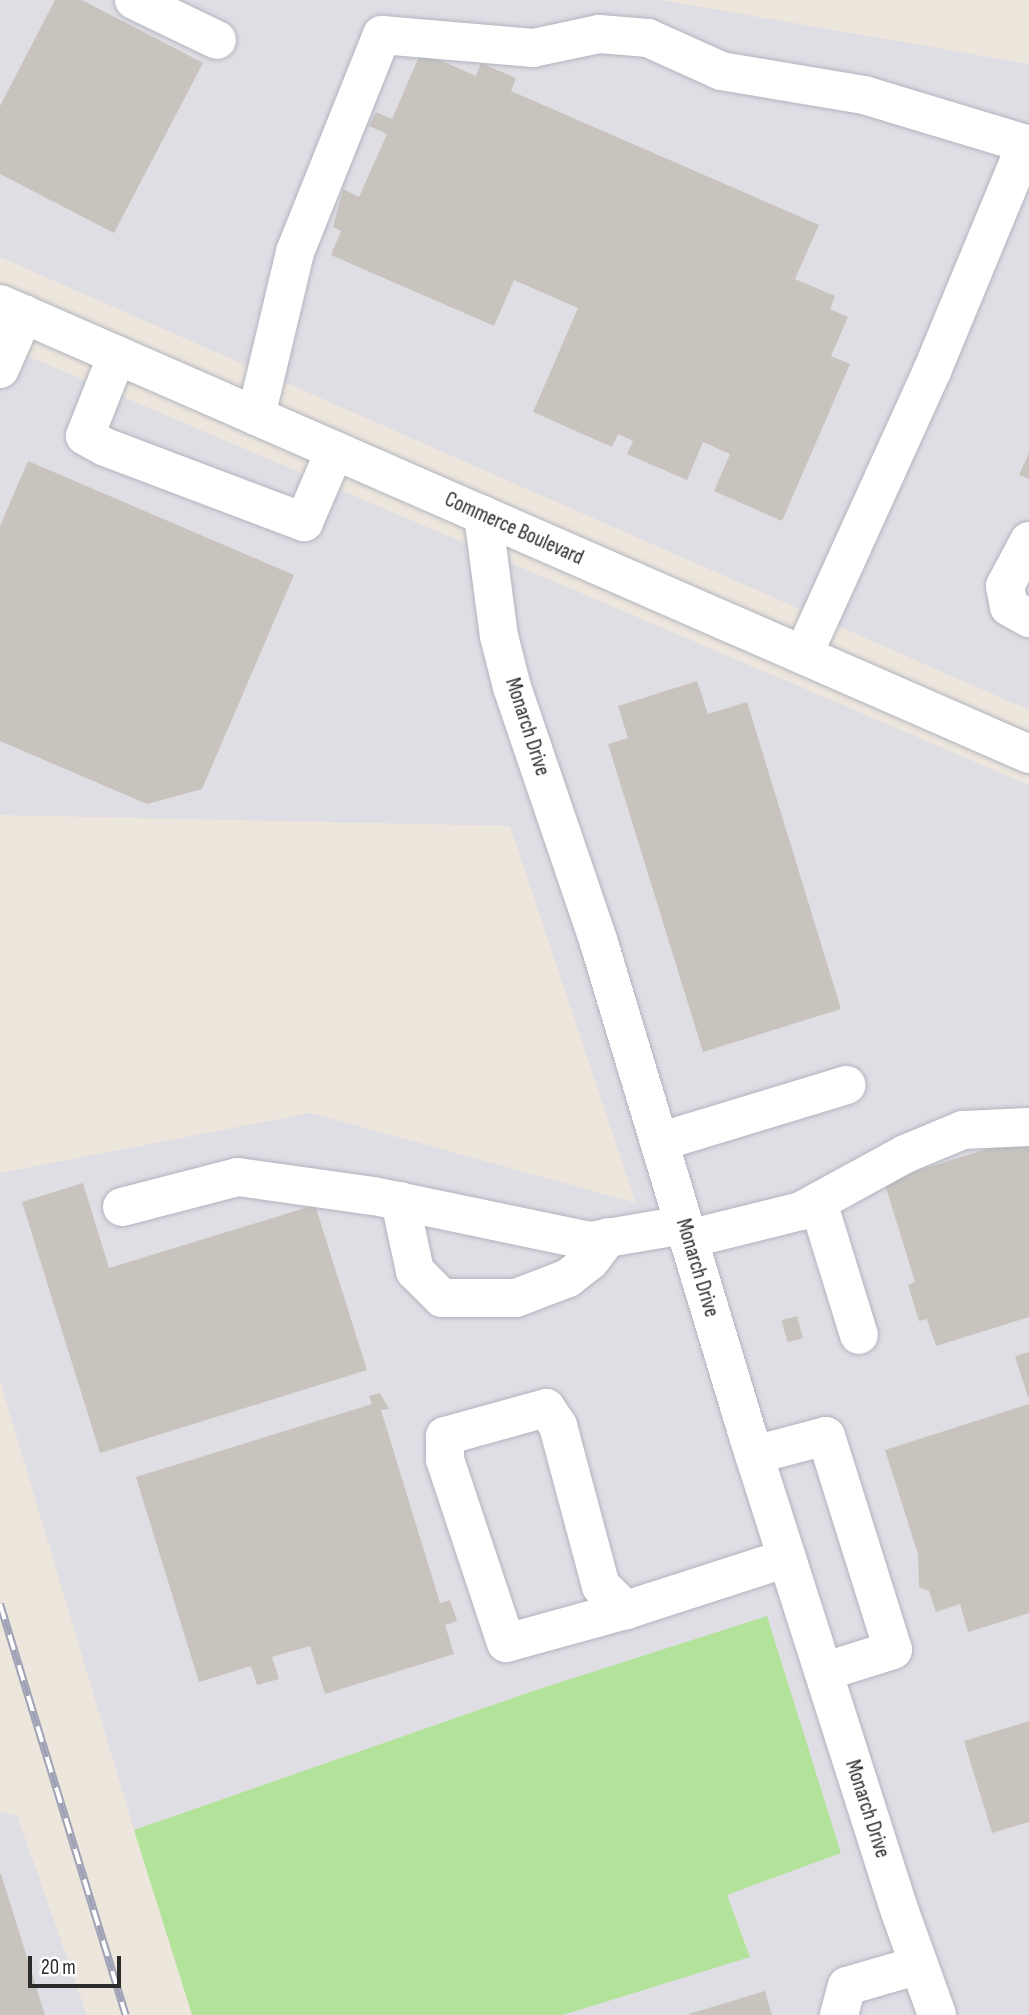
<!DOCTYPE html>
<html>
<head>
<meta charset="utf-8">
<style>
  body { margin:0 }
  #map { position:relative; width:1029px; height:2015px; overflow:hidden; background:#ede6dd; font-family:"Sofia Sans Condensed",sans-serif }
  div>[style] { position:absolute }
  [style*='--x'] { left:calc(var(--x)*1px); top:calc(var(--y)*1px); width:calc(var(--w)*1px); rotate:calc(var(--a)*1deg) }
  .industrial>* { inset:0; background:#e0dee5 }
  .green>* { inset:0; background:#b3e29b }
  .building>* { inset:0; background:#c8c3bd; transform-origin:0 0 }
  .roads { filter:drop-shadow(0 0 2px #b1b4be) drop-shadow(0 0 2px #b1b4be) }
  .minor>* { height:38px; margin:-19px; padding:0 19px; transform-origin:19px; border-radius:19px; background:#fff }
  .rail>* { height:8px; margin-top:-4px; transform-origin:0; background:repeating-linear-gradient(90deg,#fff 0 16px,#a0a3b5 0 32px); box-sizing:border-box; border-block:2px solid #a0a3b5 }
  span { translate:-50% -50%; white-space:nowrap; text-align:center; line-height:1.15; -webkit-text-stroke:6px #fff; paint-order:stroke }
  .street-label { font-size:21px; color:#2b2b2b }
  .scale { position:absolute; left:28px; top:1956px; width:93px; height:32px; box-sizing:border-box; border:4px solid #2b2b2b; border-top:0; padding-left:9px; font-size:21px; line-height:24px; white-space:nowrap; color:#2b2b2b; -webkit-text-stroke:5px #fff; paint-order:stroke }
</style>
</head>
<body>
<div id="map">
  <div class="industrial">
    <div style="clip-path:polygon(0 0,661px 0,1029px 64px,1029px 710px,0 257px)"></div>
    <div style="clip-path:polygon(0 344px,1029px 785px,1029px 2015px,563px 2015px,750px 1956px,727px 1895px,530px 1692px,134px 1830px,0 1381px,0 1173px,311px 1113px,636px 1203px,510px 826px,0 815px)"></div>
    <div style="clip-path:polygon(0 1812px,17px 1815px,87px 2015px,0 2015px)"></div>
  </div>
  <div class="green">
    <div style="clip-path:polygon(767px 1616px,841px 1853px,727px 1895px,750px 1957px,563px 2015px,192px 2015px,134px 1830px,530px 1692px)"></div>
  </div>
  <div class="building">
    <div style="clip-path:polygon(55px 0,82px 0,203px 63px,114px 233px,0 174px,0 106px)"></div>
    <div style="clip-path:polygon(421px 52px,476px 76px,481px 63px,516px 78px,511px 91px,819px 225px,795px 279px,835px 296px,830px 309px,848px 317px,831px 356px,850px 364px,782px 521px,714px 491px,730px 454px,703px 442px,687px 480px,627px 454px,633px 441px,618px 434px,612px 447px,533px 412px,578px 308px,514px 280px,494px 326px,331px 255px,341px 231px,333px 227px,343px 189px,359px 197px,387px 134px,369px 126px,376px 112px,392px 119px)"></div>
    <div style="clip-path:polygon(1029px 453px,1029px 479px,1019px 475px)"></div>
    <div style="clip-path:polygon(28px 461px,294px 575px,202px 789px,147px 804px,0 741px,0 526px)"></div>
    <div style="clip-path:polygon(697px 681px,708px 714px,747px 702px,841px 1009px,703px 1052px,608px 744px,628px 738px,618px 706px)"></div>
    <div style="clip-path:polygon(1029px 1136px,1029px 1317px,936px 1346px,927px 1319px,919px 1321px,908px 1285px,915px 1282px,884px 1181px)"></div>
    <div style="clip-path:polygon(83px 1183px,109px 1268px,315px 1205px,367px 1370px,100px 1453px,22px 1202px)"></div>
    <div style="left:797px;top:1316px;width:23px;height:16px;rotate:75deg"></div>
    <div style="clip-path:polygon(1029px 1352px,1029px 1397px,1028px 1397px,1015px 1356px)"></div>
    <div style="clip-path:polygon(380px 1393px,389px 1409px,381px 1410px,440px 1603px,450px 1600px,457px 1621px,445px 1625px,454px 1654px,325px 1694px,310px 1646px,272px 1657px,279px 1679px,257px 1685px,251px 1666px,199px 1682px,136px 1477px,372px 1404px,369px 1396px)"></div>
    <div style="clip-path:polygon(1029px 1404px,1029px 1613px,968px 1632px,960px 1604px,936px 1612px,929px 1591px,919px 1587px,918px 1554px,885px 1450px)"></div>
    <div style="clip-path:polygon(1029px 1721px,1029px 1822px,992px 1833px,964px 1741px)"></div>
    <div style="clip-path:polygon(0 1874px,1px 1874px,45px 2015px,0 2015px)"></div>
    <div style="clip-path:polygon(765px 1991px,772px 2015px,690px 2015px,689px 2014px)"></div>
  </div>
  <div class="roads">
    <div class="minor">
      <div style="--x:134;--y:0;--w:92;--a:25.7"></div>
      <div style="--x:0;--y:304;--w:1123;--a:23.62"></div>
      <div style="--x:117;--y:355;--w:87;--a:111.6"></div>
      <div style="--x:85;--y:436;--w:23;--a:29"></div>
      <div style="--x:105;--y:447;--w:213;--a:20.7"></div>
      <div style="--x:304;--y:522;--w:78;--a:-66.7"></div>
      <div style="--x:0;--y:369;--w:60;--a:-66.4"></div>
      <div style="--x:256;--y:416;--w:169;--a:-76.6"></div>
      <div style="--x:295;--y:252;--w:234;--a:-68.2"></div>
      <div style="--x:382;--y:35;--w:152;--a:4.9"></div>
      <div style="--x:533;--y:48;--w:67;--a:-12"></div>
      <div style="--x:599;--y:34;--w:49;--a:4.7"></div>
      <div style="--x:648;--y:38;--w:80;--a:24.3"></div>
      <div style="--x:721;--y:71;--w:145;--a:9.5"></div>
      <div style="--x:864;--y:95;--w:169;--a:16.8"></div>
      <div style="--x:1026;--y:144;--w:246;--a:112.5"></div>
      <div style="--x:932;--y:371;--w:312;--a:114.4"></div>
      <div style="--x:483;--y:515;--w:122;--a:82.5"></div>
      <div style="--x:499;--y:636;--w:53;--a:75.7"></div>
      <div style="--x:512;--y:687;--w:270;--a:71.2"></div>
      <div style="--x:599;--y:943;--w:515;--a:73.18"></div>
      <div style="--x:748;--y:1436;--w:500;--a:72.3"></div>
      <div style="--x:900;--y:1912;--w:109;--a:70.2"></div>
      <div style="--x:1029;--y:541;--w:51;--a:118.1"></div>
      <div style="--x:1005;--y:586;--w:21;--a:79"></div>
      <div style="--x:1009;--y:607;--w:23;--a:29"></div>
      <div style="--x:659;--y:1142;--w:196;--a:-16.9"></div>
      <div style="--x:400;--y:1201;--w:72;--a:77.9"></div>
      <div style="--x:415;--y:1271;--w:38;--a:45"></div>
      <div style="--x:442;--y:1298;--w:74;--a:0"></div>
      <div style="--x:516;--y:1298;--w:56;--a:-21"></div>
      <div style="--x:568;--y:1278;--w:28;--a:-38"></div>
      <div style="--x:590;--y:1261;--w:30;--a:-53"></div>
      <div style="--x:818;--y:1202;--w:139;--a:72.9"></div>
      <div style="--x:122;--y:1207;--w:120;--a:-14.5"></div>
      <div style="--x:238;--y:1177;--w:137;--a:8"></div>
      <div style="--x:374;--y:1196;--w:221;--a:11.8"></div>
      <div style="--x:590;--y:1241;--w:95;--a:-9.7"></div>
      <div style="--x:688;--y:1239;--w:116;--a:-13.9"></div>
      <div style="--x:801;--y:1211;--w:119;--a:-28.7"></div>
      <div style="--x:905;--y:1154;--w:63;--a:-22.5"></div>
      <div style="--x:963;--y:1130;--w:66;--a:-2.6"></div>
      <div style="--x:754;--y:1455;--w:74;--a:-14.8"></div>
      <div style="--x:826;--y:1436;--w:224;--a:72.6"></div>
      <div style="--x:893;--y:1650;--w:73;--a:162.6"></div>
      <div style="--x:626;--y:1610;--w:124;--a:164.6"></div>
      <div style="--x:506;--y:1643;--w:193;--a:-108.4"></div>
      <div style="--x:445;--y:1460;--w:24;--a:-90"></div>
      <div style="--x:445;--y:1436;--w:105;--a:-15.5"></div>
      <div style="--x:546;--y:1408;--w:22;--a:56"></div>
      <div style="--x:558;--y:1426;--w:166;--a:75"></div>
      <div style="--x:601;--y:1586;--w:35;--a:44"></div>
      <div style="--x:626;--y:1610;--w:169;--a:-17.9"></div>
      <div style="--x:839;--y:2015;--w:30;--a:-75"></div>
      <div style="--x:847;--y:1986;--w:75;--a:-16.3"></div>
    </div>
  </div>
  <div class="rail">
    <div style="--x:0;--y:1604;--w:430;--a:73"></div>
  </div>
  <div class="street-label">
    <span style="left:514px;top:529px;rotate:24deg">Commerce Boulevard</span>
    <span style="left:527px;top:727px;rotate:72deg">Monarch Drive</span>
    <span style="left:697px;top:1268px;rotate:73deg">Monarch Drive</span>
    <span style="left:867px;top:1809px;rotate:72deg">Monarch Drive</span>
  </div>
  <div class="scale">20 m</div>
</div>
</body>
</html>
